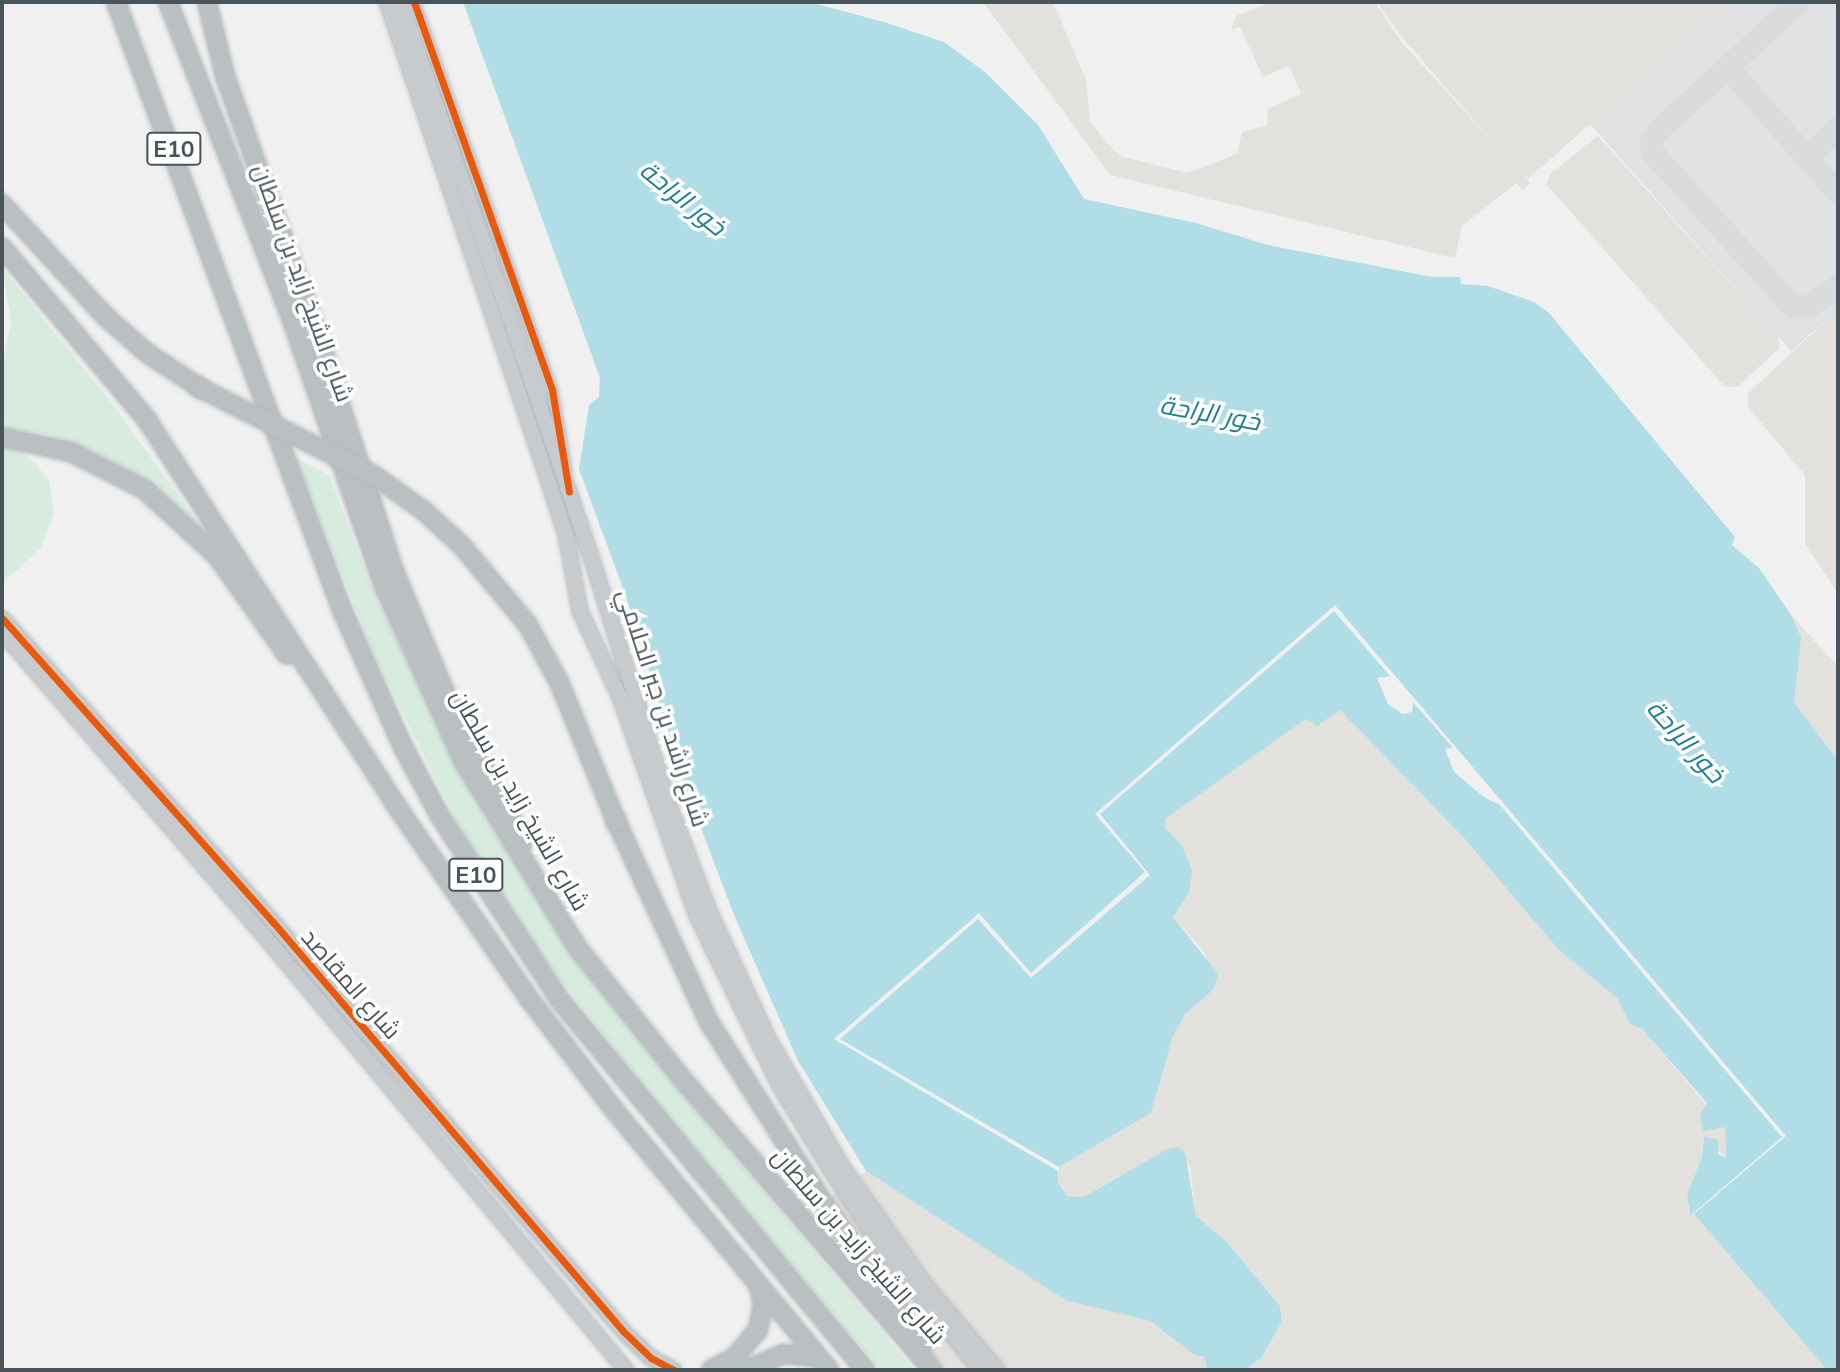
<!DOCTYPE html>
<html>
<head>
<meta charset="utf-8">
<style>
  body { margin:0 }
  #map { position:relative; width:1840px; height:1372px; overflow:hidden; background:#f0f0f0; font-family:Mulish,Cairo,sans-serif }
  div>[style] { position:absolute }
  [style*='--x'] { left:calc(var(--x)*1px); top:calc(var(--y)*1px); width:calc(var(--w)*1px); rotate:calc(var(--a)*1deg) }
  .airport>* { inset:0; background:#e0e1e3 }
  .green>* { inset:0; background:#d7ecde }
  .sand>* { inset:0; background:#e3e1dd }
  .water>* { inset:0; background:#b0dde6 }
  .taxiway>* { height:23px; margin:-11.5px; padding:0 11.5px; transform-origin:11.5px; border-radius:11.5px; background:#dadbdb }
  .roads { filter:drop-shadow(0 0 2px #b6babe) drop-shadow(0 0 2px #b6babe) }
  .street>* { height:10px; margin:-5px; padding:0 5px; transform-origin:5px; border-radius:5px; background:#c8cacb }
  .secondary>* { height:14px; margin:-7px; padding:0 7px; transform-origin:7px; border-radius:7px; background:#c8cbcd }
  .highway>* { height:18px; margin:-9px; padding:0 9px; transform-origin:9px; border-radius:9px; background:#babfc2 }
  .bridges { filter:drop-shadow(0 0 2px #b6babe) drop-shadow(0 0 2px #b6babe) }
  .highway-bridge>* { height:18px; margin:-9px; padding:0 9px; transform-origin:9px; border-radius:9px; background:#babfc2 }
  .cycleway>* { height:7px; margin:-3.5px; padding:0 3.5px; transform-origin:3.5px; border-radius:3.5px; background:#e8590c }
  span { translate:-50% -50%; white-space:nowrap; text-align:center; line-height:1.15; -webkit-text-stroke:7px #fff; paint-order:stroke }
  .shield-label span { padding:2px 5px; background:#fff; border:2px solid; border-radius:5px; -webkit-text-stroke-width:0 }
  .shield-label { font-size:23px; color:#49535a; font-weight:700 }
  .street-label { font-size:24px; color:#49535a }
  .water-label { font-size:26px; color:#1d7f91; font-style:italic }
  .frame { position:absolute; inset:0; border:4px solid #49535a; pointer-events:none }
</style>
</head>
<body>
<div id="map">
  <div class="airport">
    <div style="clip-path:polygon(1729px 2px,1838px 2px,1838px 310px,1791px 351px,1590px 124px)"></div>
  </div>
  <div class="green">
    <div style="clip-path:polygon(2px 268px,111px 402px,201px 527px,161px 493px,104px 456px,53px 435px,2px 427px,2px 365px,11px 322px)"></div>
    <div style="clip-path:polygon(2px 446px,23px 453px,36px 464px,49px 481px,54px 513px,41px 548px,2px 583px)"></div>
    <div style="clip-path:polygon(296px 458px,329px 475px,377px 601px,486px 820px,564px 938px,678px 1090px,914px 1370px,881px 1370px,659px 1107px,546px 960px,465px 837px,375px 657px)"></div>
  </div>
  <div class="sand">
    <div style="clip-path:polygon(983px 2px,1053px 2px,1086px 80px,1090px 121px,1106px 142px,1120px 156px,1187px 173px,1237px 154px,1242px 132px,1267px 125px,1268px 109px,1301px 94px,1289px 66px,1263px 77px,1240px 27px,1231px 30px,1236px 16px,1272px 2px,1375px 2px,1403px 44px,1493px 142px,1400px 35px,1377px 2px,1729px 2px,1529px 178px,1525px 177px,1530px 183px,1523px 190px,1516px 183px,1462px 226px,1455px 258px,1110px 175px)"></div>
    <div style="clip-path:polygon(1598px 136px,1778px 336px,1780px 347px,1738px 387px,1725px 387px,1547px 185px,1550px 174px)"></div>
    <div style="clip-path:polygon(1838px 310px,1838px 593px,1805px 544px,1805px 475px,1748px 407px,1748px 393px)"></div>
    <div style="clip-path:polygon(1788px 611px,1838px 667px,1838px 762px,1793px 702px,1800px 638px)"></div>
    <div style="clip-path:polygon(1340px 710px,1463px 837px,1558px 948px,1617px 998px,1630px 1024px,1642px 1029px,1725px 1127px,1726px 1158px,1704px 1137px,1702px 1157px,1687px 1194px,1689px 1215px,1694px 1214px,1827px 1370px,1245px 1370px,1262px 1357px,1282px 1321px,1280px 1306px,1226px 1241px,1196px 1216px,1190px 1166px,1167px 1149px,1084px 1197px,1067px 1196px,1058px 1181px,1059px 1167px,1151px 1113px,1173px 1036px,1185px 1014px,1212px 991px,1205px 953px,1173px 917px,1189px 893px,1182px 845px,1165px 828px,1165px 817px,1306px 719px)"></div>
    <div style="clip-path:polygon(866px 1171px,1065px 1299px,1150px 1321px,1196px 1356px,1204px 1356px,1207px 1370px,942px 1370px,823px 1202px)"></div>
  </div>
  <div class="water">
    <div style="clip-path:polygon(463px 2px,809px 2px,884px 22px,944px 42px,985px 72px,1038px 125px,1084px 199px,1196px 223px,1268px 245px,1432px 277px,1460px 277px,1461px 284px,1488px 286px,1534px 302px,1549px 313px,1735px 537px,1732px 545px,1759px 568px,1791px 615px,1801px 638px,1794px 702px,1838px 761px,1838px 1370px,1827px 1370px,1694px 1214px,1786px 1136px,1335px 605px,1095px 814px,1145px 872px,1031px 973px,979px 913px,834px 1039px,1058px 1171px,1058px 1182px,1067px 1196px,1084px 1197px,1167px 1149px,1177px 1147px,1185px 1152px,1196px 1216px,1226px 1241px,1280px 1306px,1282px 1321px,1262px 1357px,1245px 1370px,1207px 1370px,1204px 1356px,1196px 1356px,1150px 1321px,1065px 1300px,866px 1171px,798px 1061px,734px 915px,686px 788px,624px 591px,579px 469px,589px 405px,599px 397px,600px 378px)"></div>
    <div style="clip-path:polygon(1334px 611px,1390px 676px,1377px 678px,1388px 704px,1402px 714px,1412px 712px,1413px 702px,1453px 748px,1445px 749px,1454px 772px,1485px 798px,1499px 804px,1782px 1137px,1690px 1216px,1687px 1194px,1702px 1157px,1704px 1137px,1718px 1140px,1718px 1154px,1726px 1158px,1725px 1127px,1703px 1131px,1700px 1115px,1707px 1103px,1642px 1029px,1630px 1024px,1617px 998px,1558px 949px,1463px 837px,1340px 710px,1317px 726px,1306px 719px,1166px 818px,1165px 828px,1182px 845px,1192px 871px,1189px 893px,1173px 917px,1219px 975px,1212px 991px,1185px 1014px,1173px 1036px,1151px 1113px,1059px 1167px,840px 1039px,978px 919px,1031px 978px,1150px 875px,1100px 814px)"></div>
  </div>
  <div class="taxiway">
    <div style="--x:1798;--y:2;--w:191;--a:137.5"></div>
    <div style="--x:1657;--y:131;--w:12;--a:121"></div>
    <div style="--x:1651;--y:141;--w:11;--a:85"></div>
    <div style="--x:1652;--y:152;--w:208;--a:47.7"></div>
    <div style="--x:1792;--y:306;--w:15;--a:4"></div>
    <div style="--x:1807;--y:307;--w:38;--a:-35"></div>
    <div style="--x:1727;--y:67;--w:168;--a:48.6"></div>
    <div style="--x:1806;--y:157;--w:43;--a:-42.2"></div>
  </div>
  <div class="roads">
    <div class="street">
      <div style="--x:414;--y:2;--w:412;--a:70.4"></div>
      <div style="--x:552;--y:390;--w:82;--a:80.2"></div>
    </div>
    <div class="secondary">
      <div style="--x:387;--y:2;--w:500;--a:71.35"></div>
      <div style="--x:547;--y:476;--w:62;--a:72.1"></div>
      <div style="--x:566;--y:535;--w:77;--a:79.6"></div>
      <div style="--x:580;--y:611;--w:95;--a:65.1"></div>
      <div style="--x:620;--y:697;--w:234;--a:70.6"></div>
      <div style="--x:698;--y:918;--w:187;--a:64"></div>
      <div style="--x:780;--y:1086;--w:104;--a:58.8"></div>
      <div style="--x:834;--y:1175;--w:87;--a:56.7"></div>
      <div style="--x:882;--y:1248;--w:157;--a:50.9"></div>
      <div style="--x:401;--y:2;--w:583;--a:71.07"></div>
      <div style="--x:590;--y:553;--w:261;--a:72.6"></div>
      <div style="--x:668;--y:802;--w:119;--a:69.3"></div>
      <div style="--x:710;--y:913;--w:142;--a:65.1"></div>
      <div style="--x:770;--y:1042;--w:146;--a:59.9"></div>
      <div style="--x:843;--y:1168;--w:143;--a:55"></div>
      <div style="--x:925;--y:1285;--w:111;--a:49.7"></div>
      <div style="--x:2;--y:618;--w:407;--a:48.3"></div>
      <div style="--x:273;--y:922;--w:538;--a:49.44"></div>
      <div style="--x:623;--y:1331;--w:39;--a:44"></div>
      <div style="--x:651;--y:1358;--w:26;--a:28"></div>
      <div style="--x:3;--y:633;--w:396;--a:49.2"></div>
      <div style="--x:262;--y:933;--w:569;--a:50.21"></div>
    </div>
    <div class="highway">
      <div style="--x:116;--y:2;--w:649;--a:69.61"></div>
      <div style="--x:342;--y:610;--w:152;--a:66"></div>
      <div style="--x:404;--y:749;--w:76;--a:61.8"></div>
      <div style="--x:440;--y:816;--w:220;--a:56.9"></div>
      <div style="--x:560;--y:1000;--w:480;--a:50.5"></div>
      <div style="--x:168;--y:2;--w:344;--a:68.7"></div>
      <div style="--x:293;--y:323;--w:281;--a:70.9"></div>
      <div style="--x:385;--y:589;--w:190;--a:65.5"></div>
      <div style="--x:464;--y:762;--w:217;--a:58.6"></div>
      <div style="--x:577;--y:947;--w:171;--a:51.4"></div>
      <div style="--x:684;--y:1081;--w:381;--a:49.3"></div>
      <div style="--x:207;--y:2;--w:76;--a:76.3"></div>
      <div style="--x:225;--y:76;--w:279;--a:70.3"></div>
      <div style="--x:319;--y:339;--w:244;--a:72.1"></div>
      <div style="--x:394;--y:571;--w:137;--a:67.2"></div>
      <div style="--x:447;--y:697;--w:163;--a:62.2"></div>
      <div style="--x:2;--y:204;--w:155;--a:47.4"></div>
      <div style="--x:107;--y:318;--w:53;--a:41.2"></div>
      <div style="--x:147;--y:353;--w:64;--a:33.4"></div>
      <div style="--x:2;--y:247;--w:226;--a:50"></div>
      <div style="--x:147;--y:420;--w:466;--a:57.1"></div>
      <div style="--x:400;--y:811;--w:224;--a:55.5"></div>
      <div style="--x:527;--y:996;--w:145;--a:52.6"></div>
      <div style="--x:615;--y:1111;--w:336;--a:50.4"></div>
      <div style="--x:2;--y:437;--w:71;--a:12.3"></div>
      <div style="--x:71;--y:452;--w:82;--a:26.9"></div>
      <div style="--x:144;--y:489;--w:99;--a:42.5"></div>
      <div style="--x:217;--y:556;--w:121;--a:54.7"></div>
      <div style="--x:616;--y:821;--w:221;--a:65.2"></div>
      <div style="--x:709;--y:1022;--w:213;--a:57.7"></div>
      <div style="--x:823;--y:1202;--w:174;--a:54.6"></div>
      <div style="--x:711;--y:1370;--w:27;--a:-28"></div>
      <div style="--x:735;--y:1357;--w:35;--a:-50"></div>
      <div style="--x:758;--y:1330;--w:26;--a:-79"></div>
      <div style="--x:763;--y:1304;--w:18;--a:-103"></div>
      <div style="--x:747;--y:1370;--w:39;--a:-24"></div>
      <div style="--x:783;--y:1354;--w:35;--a:5"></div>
    </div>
  </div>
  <div class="bridges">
    <div class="highway-bridge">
      <div style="--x:200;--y:388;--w:196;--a:26.7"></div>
      <div style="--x:375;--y:476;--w:60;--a:35.5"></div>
      <div style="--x:424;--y:511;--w:52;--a:42.6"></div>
      <div style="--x:462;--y:546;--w:103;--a:50.1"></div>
      <div style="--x:528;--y:625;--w:65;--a:61.5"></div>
      <div style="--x:559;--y:682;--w:150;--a:67.7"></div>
    </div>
  </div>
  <div class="cycleway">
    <div style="--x:414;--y:2;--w:412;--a:70.4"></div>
    <div style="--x:552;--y:390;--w:103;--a:80.5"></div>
    <div style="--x:2;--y:618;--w:407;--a:48.3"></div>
    <div style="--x:273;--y:922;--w:538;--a:49.44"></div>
    <div style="--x:623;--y:1331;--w:39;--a:44"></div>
    <div style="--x:651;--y:1358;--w:26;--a:28"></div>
  </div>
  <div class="shield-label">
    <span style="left:174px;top:149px">E10</span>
    <span style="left:476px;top:875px">E10</span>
  </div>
  <div class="street-label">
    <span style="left:303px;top:283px;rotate:70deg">شارع الشيخ زايد بن سلطان</span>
    <span style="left:663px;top:708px;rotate:72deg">شارع راشد بن جبر الحلامي</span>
    <span style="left:520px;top:800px;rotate:60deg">شارع الشيخ زايد بن سلطان</span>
    <span style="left:351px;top:984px;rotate:49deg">شارع المقاصد</span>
    <span style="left:859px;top:1246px;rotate:49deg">شارع الشيخ زايد بن سلطان</span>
  </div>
  <div class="water-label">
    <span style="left:683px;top:198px;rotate:39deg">خور الراحة</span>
    <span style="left:1210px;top:413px;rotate:10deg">خور الراحة</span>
    <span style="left:1686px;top:741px;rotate:48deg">خور الراحة</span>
  </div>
  <div class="frame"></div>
</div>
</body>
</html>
